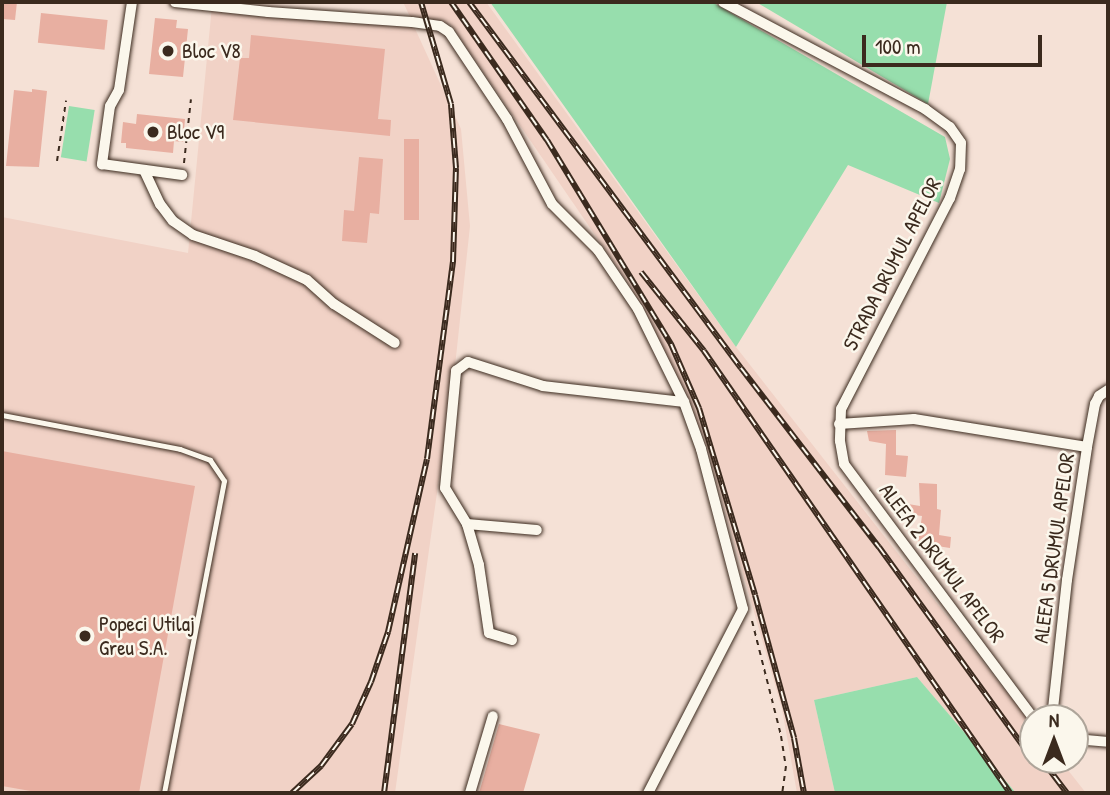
<!DOCTYPE html>
<html>
<head>
<meta charset="utf-8">
<style>
  body { margin:0 }
  #map { position:relative; width:1110px; height:795px; overflow:hidden; background:#f5e1d6; font-family:"Patrick Hand",sans-serif }
  div>[style] { position:absolute }
  [style*='--x'] { left:calc(var(--x)*1px); top:calc(var(--y)*1px); width:calc(var(--w)*1px); rotate:calc(var(--a)*1deg) }
  .built>* { inset:0; background:#f1d2c6 }
  .green>* { inset:0; background:#97dead; transform-origin:0 0 }
  .building>* { inset:0; background:#e8afa1; transform-origin:0 0 }
  .path>* { height:2px; margin-top:-1px; transform-origin:0; background:repeating-linear-gradient(90deg,#3b2a1e 0 5px,transparent 0 10px) }
  .roads { filter:drop-shadow(0 0 2px #3b2a1e) drop-shadow(0 0 2px #3b2a1e) }
  .lane>* { height:5px; margin:-2.5px; padding:0 2.5px; transform-origin:2.5px; border-radius:2.5px; background:#fbf7ec }
  .street>* { height:10px; margin:-5px; padding:0 5px; transform-origin:5px; border-radius:5px; background:#fbf7ec }
  .rail>* { height:6px; margin-top:-3px; transform-origin:0; background:repeating-linear-gradient(90deg,#fbf7ec 0 10px,#3b2a1e 0 20px); box-sizing:border-box; border-block:2px solid #3b2a1e }
  .dots>* { width:19px; height:19px; translate:-50% -50%; box-sizing:border-box; border:4px solid #fbf7ec; border-radius:50% }
  span { translate:-50% -50%; white-space:nowrap; text-align:center; line-height:1.15; -webkit-text-stroke:5px #fbf7ec; paint-order:stroke }
  .poi-label { font-size:21px; color:#3b2a1e }
  .left { translate:0 -50%; text-align:left }
  .street-label { font-size:21px; color:#3b2a1e }
  .frame { position:absolute; inset:0; border:4px solid #3b2a1e; pointer-events:none }
  .north { position:absolute; left:1019px; top:704px; width:70px; height:70px; box-sizing:border-box; background:#fbf7ec; border:2px solid #aea59a; border-radius:50%; rotate:0deg; font-size:19px; font-weight:700; line-height:28px; text-align:center; color:#3b2a1e }
  .north::after { content:''; display:block; margin:auto; width:24px; height:32px; background:#3b2a1e; clip-path:polygon(50% 0,100% 100%,50% 72%,0 100%) }
  .scale { position:absolute; left:862px; top:35px; width:180px; height:32px; box-sizing:border-box; border:4px solid #3b2a1e; border-top:0; padding-left:9px; font-size:21px; line-height:24px; white-space:nowrap; color:#3b2a1e; -webkit-text-stroke:5px #fbf7ec; paint-order:stroke }
</style>
</head>
<body>
<div id="map">
  <div class="built">
    <div style="clip-path:polygon(403px 2px,486px 2px,736px 347px,1033px 726px,1033px 760px,1060px 760px,1086px 793px,1016px 793px,917px 677px,814px 700px,835px 793px,797px 793px,782px 709px,704px 438px,630px 286px,451px 25px,436px 22px,412px 22px,461px 129px,470px 226px,456px 357px,395px 793px,2px 793px,2px 217px,188px 253px,212px 6px,412px 21px)"></div>
  </div>
  <div class="green">
    <div style="clip-path:polygon(490px 2px,712px 2px,945px 137px,950px 159px,939px 203px,848px 165px,736px 347px)"></div>
    <div style="clip-path:polygon(756px 2px,947px 2px,928px 104px)"></div>
    <div style="left:69px;top:106px;width:26px;height:52px;rotate:9deg"></div>
    <div style="clip-path:polygon(917px 677px,1016px 793px,835px 793px,814px 700px)"></div>
  </div>
  <div class="building">
    <div style="clip-path:polygon(2px 2px,17px 2px,15px 20px,2px 19px)"></div>
    <div style="left:41px;top:13px;width:67px;height:30px;rotate:6deg"></div>
    <div style="clip-path:polygon(155px 18px,177px 20px,176px 28px,188px 29px,183px 77px,149px 74px)"></div>
    <div style="clip-path:polygon(251px 35px,385px 49px,378px 119px,391px 120px,390px 136px,233px 120px,240px 58px,249px 58px)"></div>
    <div style="clip-path:polygon(32px 89px,47px 91px,39px 167px,6px 166px,14px 90px,32px 92px)"></div>
    <div style="clip-path:polygon(137px 114px,185px 119px,183px 142px,174px 141px,173px 153px,126px 148px,126px 143px,121px 143px,123px 122px,136px 124px)"></div>
    <div style="left:404px;top:139px;width:15px;height:81px"></div>
    <div style="clip-path:polygon(359px 157px,383px 159px,379px 214px,370px 213px,367px 243px,342px 241px,344px 210px,354px 211px)"></div>
    <div style="clip-path:polygon(896px 430px,896px 455px,908px 456px,906px 477px,885px 475px,886px 444px,869px 441px,867px 431px)"></div>
    <div style="clip-path:polygon(2px 451px,195px 486px,139px 793px,42px 793px,2px 786px)"></div>
    <div style="clip-path:polygon(919px 483px,937px 484px,937px 509px,941px 510px,939px 535px,951px 537px,950px 548px,918px 543px,922px 516px,907px 514px,908px 504px,920px 506px)"></div>
    <div style="clip-path:polygon(499px 724px,540px 734px,523px 793px,479px 793px)"></div>
  </div>
  <div class="path">
    <div style="--x:57;--y:161;--w:61;--a:-81.5"></div>
    <div style="--x:184;--y:163;--w:64;--a:-83.8"></div>
    <div style="--x:752;--y:621;--w:119;--a:75.8"></div>
    <div style="--x:781;--y:736;--w:30;--a:81"></div>
    <div style="--x:786;--y:766;--w:27;--a:98"></div>
  </div>
  <div class="roads">
    <div class="lane">
      <div style="--x:2;--y:415;--w:181;--a:10.8"></div>
      <div style="--x:180;--y:449;--w:32;--a:20"></div>
      <div style="--x:210;--y:460;--w:25;--a:56"></div>
      <div style="--x:224;--y:481;--w:318;--a:100.9"></div>
    </div>
    <div class="street">
      <div style="--x:132;--y:2;--w:89;--a:98.4"></div>
      <div style="--x:119;--y:90;--w:18;--a:119"></div>
      <div style="--x:110;--y:106;--w:59;--a:97.9"></div>
      <div style="--x:102;--y:164;--w:81;--a:7.8"></div>
      <div style="--x:175;--y:2;--w:94;--a:6.1"></div>
      <div style="--x:268;--y:12;--w:144;--a:4"></div>
      <div style="--x:412;--y:22;--w:28;--a:8"></div>
      <div style="--x:440;--y:26;--w:11;--a:34"></div>
      <div style="--x:449;--y:32;--w:105;--a:56.3"></div>
      <div style="--x:507;--y:119;--w:96;--a:62.1"></div>
      <div style="--x:552;--y:204;--w:65;--a:45"></div>
      <div style="--x:598;--y:250;--w:71;--a:55.9"></div>
      <div style="--x:638;--y:309;--w:104;--a:63.7"></div>
      <div style="--x:684;--y:402;--w:50;--a:70.1"></div>
      <div style="--x:701;--y:449;--w:165;--a:75.3"></div>
      <div style="--x:743;--y:609;--w:207;--a:117.3"></div>
      <div style="--x:723;--y:2;--w:229;--a:27.9"></div>
      <div style="--x:925;--y:109;--w:31;--a:36"></div>
      <div style="--x:950;--y:127;--w:19;--a:55"></div>
      <div style="--x:961;--y:143;--w:26;--a:92"></div>
      <div style="--x:960;--y:169;--w:31;--a:109"></div>
      <div style="--x:950;--y:198;--w:237;--a:117.3"></div>
      <div style="--x:841;--y:409;--w:32;--a:92"></div>
      <div style="--x:840;--y:441;--w:23;--a:80"></div>
      <div style="--x:844;--y:464;--w:317;--a:53.3"></div>
      <div style="--x:144;--y:170;--w:38;--a:65"></div>
      <div style="--x:160;--y:204;--w:21;--a:53"></div>
      <div style="--x:173;--y:221;--w:24;--a:35"></div>
      <div style="--x:193;--y:235;--w:65;--a:18.7"></div>
      <div style="--x:255;--y:256;--w:57;--a:24.8"></div>
      <div style="--x:307;--y:280;--w:36;--a:42"></div>
      <div style="--x:334;--y:304;--w:72;--a:32.6"></div>
      <div style="--x:839;--y:424;--w:75;--a:-3.8"></div>
      <div style="--x:914;--y:419;--w:175;--a:9.2"></div>
      <div style="--x:467;--y:524;--w:70;--a:4.9"></div>
      <div style="--x:512;--y:640;--w:24;--a:-163"></div>
      <div style="--x:489;--y:633;--w:69;--a:-98.4"></div>
      <div style="--x:479;--y:565;--w:43;--a:-106.3"></div>
      <div style="--x:467;--y:524;--w:42;--a:-121.4"></div>
      <div style="--x:445;--y:488;--w:118;--a:-84.6"></div>
      <div style="--x:456;--y:371;--w:15;--a:-37"></div>
      <div style="--x:468;--y:362;--w:79;--a:17.7"></div>
      <div style="--x:543;--y:386;--w:142;--a:6.5"></div>
      <div style="--x:1052;--y:718;--w:139;--a:-83.8"></div>
      <div style="--x:1067;--y:580;--w:134;--a:-81.4"></div>
      <div style="--x:1087;--y:447;--w:44;--a:-79.5"></div>
      <div style="--x:1095;--y:404;--w:9;--a:-63"></div>
      <div style="--x:1099;--y:396;--w:11;--a:-34"></div>
      <div style="--x:1075;--y:739;--w:33;--a:5"></div>
      <div style="--x:470;--y:793;--w:80;--a:-73.4"></div>
    </div>
  </div>
  <div class="rail">
    <div style="--x:451;--y:2;--w:168;--a:55.2"></div>
    <div style="--x:547;--y:140;--w:239;--a:58.7"></div>
    <div style="--x:671;--y:344;--w:70;--a:66.4"></div>
    <div style="--x:699;--y:408;--w:195;--a:73.3"></div>
    <div style="--x:755;--y:595;--w:148;--a:74.7"></div>
    <div style="--x:794;--y:738;--w:56;--a:79.7"></div>
    <div style="--x:469;--y:2;--w:456;--a:53.4"></div>
    <div style="--x:741;--y:368;--w:226;--a:52.4"></div>
    <div style="--x:879;--y:547;--w:263;--a:54.1"></div>
    <div style="--x:641;--y:272;--w:101;--a:51.4"></div>
    <div style="--x:704;--y:351;--w:538;--a:55.3"></div>
    <div style="--x:1042;--y:760;--w:41;--a:52.9"></div>
    <div style="--x:292;--y:793;--w:40;--a:-43"></div>
    <div style="--x:321;--y:766;--w:52;--a:-53.6"></div>
    <div style="--x:352;--y:724;--w:46;--a:-65.7"></div>
    <div style="--x:371;--y:682;--w:53;--a:-71.2"></div>
    <div style="--x:388;--y:632;--w:177;--a:-77.3"></div>
    <div style="--x:427;--y:459;--w:199;--a:-82.5"></div>
    <div style="--x:453;--y:262;--w:94;--a:-88.2"></div>
    <div style="--x:456;--y:168;--w:64;--a:-94.5"></div>
    <div style="--x:451;--y:104;--w:106;--a:-106.4"></div>
    <div style="--x:384;--y:793;--w:242;--a:-82.6"></div>
  </div>
  <div class="dots">
    <div style="left:168px;top:51px;background:#3b2a1e"></div>
    <div style="left:153px;top:132px;background:#3b2a1e"></div>
    <div style="left:85px;top:636px;background:#3b2a1e"></div>
  </div>
  <div class="poi-label">
    <span class="left" style="left:182px;top:51px">Bloc V8</span>
    <span class="left" style="left:167px;top:132px">Bloc V9</span>
    <span class="left" style="left:99px;top:636px">Popeci Utilaj<br>Greu S.A.</span>
  </div>
  <div class="street-label">
    <span style="left:892px;top:264px;rotate:-63deg">STRADA DRUMUL APELOR</span>
    <span style="left:1054px;top:548px;rotate:-82deg">ALEEA 5 DRUMUL APELOR</span>
    <span style="left:942px;top:563px;rotate:53deg">ALEEA 2 DRUMUL APELOR</span>
  </div>
  <div class="frame"></div>
  <div class="north">N</div>
  <div class="scale">100 m</div>
</div>
</body>
</html>
